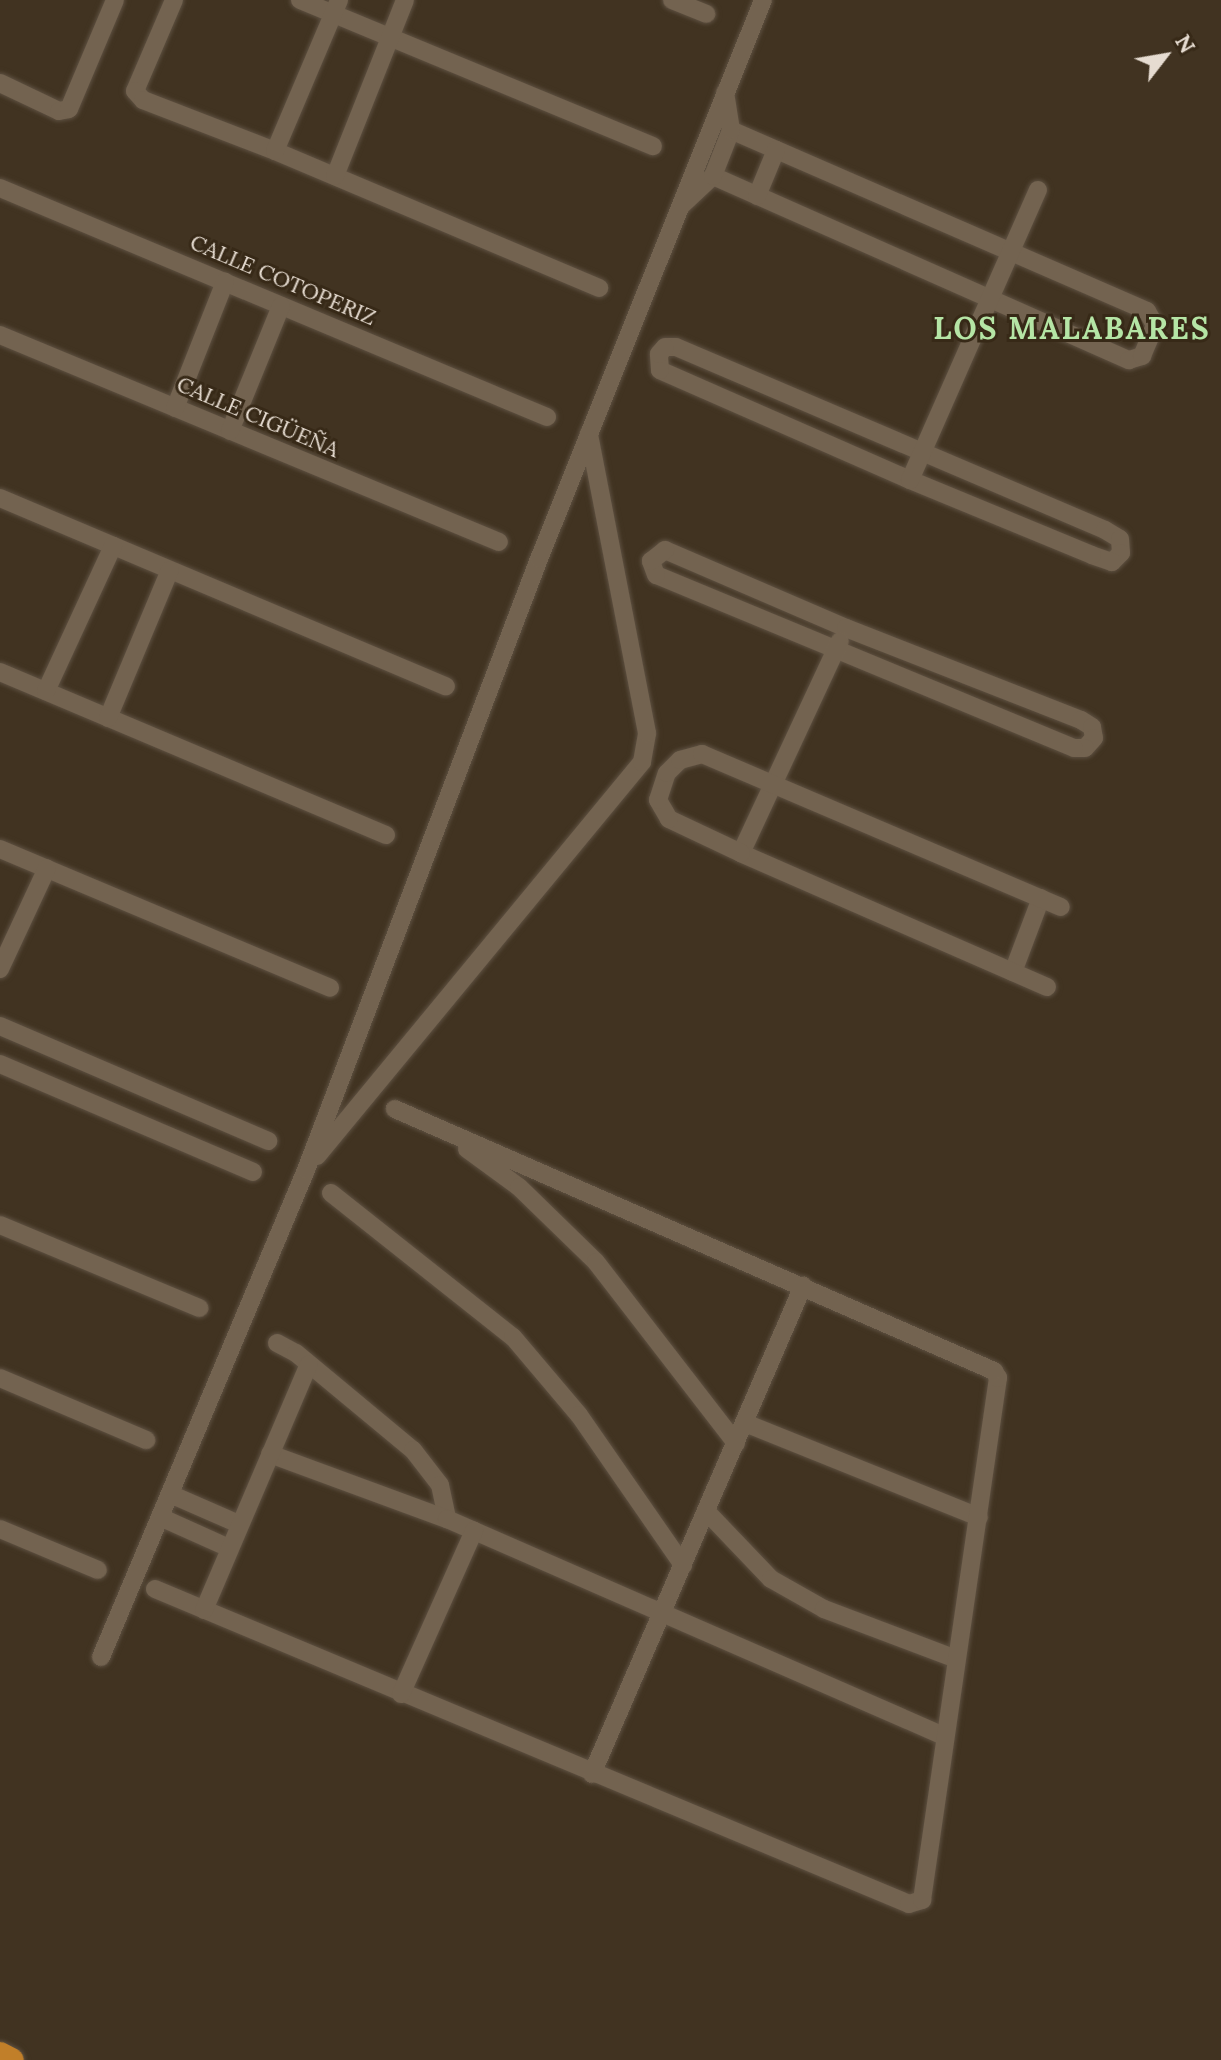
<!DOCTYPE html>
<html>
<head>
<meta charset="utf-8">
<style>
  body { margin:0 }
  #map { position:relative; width:1221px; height:2060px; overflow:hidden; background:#413321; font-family:Lora,serif }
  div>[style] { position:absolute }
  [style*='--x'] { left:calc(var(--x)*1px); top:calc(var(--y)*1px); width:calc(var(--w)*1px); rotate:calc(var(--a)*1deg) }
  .roads { filter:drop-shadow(0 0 2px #5d5041) drop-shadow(0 0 2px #5d5041) }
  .minor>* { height:18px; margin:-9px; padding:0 9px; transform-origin:9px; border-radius:9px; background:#736350 }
  .highway>* { height:24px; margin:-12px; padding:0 12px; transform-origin:12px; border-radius:12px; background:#c17f29 }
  span { translate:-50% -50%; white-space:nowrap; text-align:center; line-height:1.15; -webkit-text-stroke:6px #372917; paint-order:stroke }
  .street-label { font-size:22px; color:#e6dcd1 }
  .district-label { font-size:30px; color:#b5e5a5; font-weight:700; letter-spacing:2px }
  .north { position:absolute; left:1125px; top:16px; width:80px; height:80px; -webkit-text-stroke:6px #372917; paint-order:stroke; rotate:59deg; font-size:22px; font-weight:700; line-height:32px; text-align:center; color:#e6dcd1 }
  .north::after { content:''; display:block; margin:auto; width:28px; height:36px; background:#e6dcd1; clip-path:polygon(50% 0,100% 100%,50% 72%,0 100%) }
</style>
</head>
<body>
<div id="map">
  <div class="roads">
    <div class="minor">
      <div style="--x:174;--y:0;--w:99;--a:113.2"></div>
      <div style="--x:135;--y:91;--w:12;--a:48"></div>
      <div style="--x:143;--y:100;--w:142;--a:21.1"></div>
      <div style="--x:275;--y:151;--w:352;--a:22.9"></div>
      <div style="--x:300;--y:0;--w:382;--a:22.5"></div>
      <div style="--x:672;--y:0;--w:37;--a:22"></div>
      <div style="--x:0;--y:83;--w:65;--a:25.4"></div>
      <div style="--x:59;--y:111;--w:10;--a:-11"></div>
      <div style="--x:69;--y:109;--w:118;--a:-67.1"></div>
      <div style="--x:275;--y:151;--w:164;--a:-67"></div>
      <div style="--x:335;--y:176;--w:189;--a:-68.3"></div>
      <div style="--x:713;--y:176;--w:455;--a:23.9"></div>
      <div style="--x:1129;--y:360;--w:14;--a:-17"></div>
      <div style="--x:1142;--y:356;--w:34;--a:-67"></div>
      <div style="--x:1155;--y:325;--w:16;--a:-120"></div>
      <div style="--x:1147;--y:311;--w:454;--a:-156.5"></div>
      <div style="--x:0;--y:188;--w:593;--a:22.72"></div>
      <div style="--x:757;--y:196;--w:50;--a:-67.6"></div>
      <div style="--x:682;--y:205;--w:42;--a:-43.1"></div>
      <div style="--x:713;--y:176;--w:49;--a:-68.6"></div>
      <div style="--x:731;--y:130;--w:38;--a:-99"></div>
      <div style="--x:0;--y:335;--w:540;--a:22.53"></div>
      <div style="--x:665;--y:347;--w:11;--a:0"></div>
      <div style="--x:676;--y:347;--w:466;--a:23.1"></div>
      <div style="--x:1105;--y:530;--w:17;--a:31"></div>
      <div style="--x:1120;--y:539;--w:14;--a:86"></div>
      <div style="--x:1121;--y:553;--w:13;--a:135"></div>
      <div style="--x:1112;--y:562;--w:21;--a:-161"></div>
      <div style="--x:1092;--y:555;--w:197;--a:-157.6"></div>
      <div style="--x:910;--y:480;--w:273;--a:-156.3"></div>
      <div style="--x:660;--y:370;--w:16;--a:-94"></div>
      <div style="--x:659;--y:354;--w:9;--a:-49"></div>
      <div style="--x:175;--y:408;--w:136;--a:-68.4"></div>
      <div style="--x:230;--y:431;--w:135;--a:-67.8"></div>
      <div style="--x:910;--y:480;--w:317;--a:-66.2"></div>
      <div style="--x:0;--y:498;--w:484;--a:22.9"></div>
      <div style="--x:665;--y:550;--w:197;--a:23.3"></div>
      <div style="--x:846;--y:628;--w:252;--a:21.4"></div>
      <div style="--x:1081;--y:720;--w:13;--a:32"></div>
      <div style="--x:1092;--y:727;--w:11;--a:80"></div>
      <div style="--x:1094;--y:738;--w:13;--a:132"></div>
      <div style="--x:1085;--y:748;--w:11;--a:180"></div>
      <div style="--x:1074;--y:748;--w:452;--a:-157.5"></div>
      <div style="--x:656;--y:575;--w:15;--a:-110"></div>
      <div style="--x:651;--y:561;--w:18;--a:-38"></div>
      <div style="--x:0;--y:672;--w:419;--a:22.9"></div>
      <div style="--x:46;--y:691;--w:160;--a:-65.2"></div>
      <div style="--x:108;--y:718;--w:160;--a:-67.3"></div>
      <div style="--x:0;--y:849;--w:358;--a:22.8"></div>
      <div style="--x:741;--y:853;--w:234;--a:-65"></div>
      <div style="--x:0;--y:969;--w:111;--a:-65"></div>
      <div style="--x:1013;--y:972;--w:79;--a:-69.3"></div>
      <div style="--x:1047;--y:987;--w:334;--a:-156.4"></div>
      <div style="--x:741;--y:853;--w:80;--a:-154.7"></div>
      <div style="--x:669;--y:819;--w:22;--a:-120"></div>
      <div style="--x:658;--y:800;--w:28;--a:-72"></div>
      <div style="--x:667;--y:773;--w:18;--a:-45"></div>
      <div style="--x:680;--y:760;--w:23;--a:-15"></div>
      <div style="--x:702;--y:754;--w:390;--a:23.1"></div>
      <div style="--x:0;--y:1026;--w:292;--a:23.2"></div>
      <div style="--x:0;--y:1064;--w:275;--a:23.1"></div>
      <div style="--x:467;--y:1149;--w:64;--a:36.2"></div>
      <div style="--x:519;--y:1187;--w:107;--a:44.2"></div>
      <div style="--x:596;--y:1262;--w:229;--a:52.3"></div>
      <div style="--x:317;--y:1156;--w:511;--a:-50.48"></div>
      <div style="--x:642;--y:762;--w:29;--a:-80"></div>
      <div style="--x:647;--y:733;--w:305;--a:-101"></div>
      <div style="--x:331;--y:1193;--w:232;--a:38.4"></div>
      <div style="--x:513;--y:1337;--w:102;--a:49.8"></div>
      <div style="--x:579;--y:1415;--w:183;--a:55.3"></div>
      <div style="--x:0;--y:1225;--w:216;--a:22.6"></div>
      <div style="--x:277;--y:1343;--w:21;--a:28"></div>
      <div style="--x:296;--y:1353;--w:152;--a:39.7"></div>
      <div style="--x:413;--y:1450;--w:44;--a:52.4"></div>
      <div style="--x:440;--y:1485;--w:35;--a:78"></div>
      <div style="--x:0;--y:1378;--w:159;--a:23"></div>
      <div style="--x:745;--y:1423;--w:252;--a:21.9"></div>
      <div style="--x:270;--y:1454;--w:189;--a:20.2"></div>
      <div style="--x:447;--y:1519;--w:542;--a:23.59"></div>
      <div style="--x:170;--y:1494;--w:75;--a:23.5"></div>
      <div style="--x:706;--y:1511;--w:94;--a:46.3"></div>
      <div style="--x:771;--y:1579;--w:61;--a:29.5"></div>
      <div style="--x:824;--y:1609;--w:141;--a:20.7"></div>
      <div style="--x:160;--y:1517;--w:76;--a:24.2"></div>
      <div style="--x:0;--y:1529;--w:106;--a:22.7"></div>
      <div style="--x:155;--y:1589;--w:817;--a:22.67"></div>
      <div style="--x:909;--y:1904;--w:14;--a:-17"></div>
      <div style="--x:922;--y:1900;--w:528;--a:-81.72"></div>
      <div style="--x:998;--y:1378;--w:8;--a:-120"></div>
      <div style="--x:994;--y:1371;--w:654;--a:-156.38"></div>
      <div style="--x:204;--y:1610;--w:267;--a:-66.9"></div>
      <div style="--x:101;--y:1657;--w:528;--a:-67.17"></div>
      <div style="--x:306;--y:1170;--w:654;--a:-69.13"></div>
      <div style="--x:539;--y:559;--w:602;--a:-68.16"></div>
      <div style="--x:401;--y:1694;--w:179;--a:-65.9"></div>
      <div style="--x:592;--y:1774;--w:532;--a:-66.62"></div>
    </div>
    <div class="highway">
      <div style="--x:0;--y:2054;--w:13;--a:27"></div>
    </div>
  </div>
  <div class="street-label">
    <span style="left:283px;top:280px;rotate:23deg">CALLE COTOPERIZ</span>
    <span style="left:258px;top:417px;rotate:23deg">CALLE CIGÜEÑA</span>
  </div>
  <div class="district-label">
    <span style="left:1072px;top:328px">LOS MALABARES</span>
  </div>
  <div class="north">N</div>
</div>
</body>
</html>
